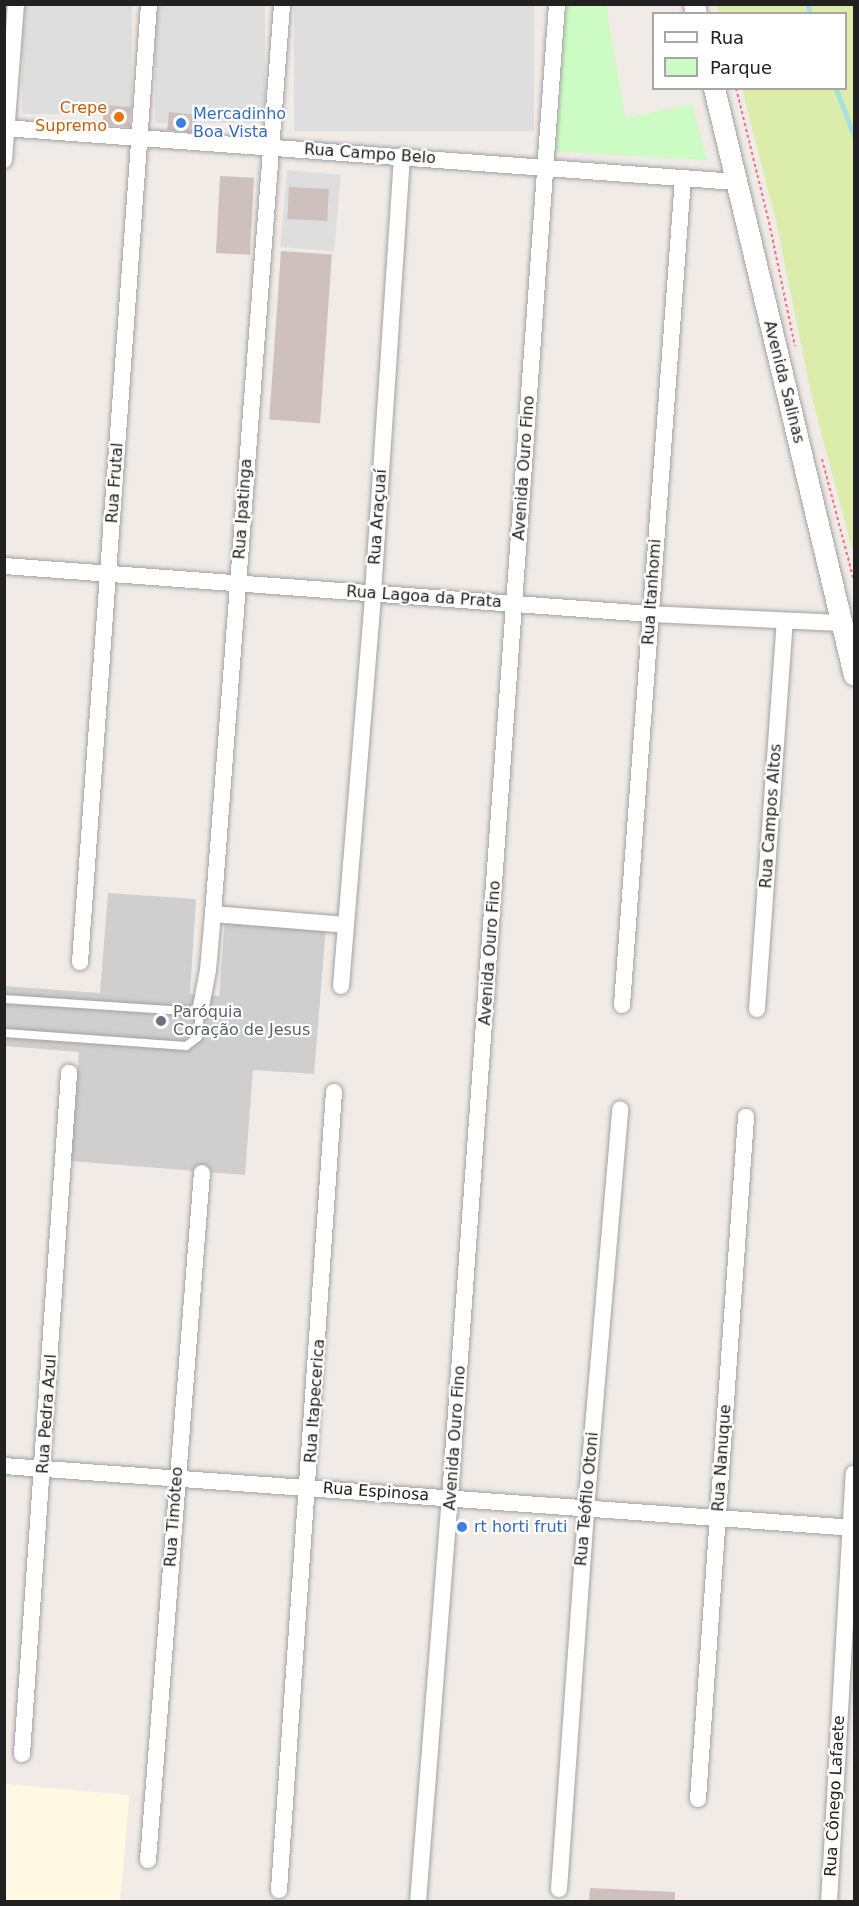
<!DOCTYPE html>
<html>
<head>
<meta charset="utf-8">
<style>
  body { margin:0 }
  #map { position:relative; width:859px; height:1906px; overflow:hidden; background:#f1ebe7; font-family:"DejaVu Sans",sans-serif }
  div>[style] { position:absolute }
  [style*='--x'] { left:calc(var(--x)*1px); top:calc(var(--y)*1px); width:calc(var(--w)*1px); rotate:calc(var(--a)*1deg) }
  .residential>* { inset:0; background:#dfdede; transform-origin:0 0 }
  .education>* { inset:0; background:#fff8e2; transform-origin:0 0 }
  .religious>* { inset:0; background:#cfcfcf }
  .grass>* { inset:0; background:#dcedab }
  .park>* { inset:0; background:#ccfcc3 }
  .stream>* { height:4.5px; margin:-2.25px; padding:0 2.25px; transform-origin:2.25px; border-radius:2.25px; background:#a6e1e0 }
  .building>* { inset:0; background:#cec0bd; transform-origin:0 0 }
  .path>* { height:2px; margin-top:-1px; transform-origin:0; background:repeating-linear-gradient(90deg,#ff6a7f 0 3px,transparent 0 6px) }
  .roads { filter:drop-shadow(0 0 2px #a2a2a2) drop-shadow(0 0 2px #a2a2a2) }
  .service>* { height:8px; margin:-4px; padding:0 4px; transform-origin:4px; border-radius:4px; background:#fff }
  .minor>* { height:16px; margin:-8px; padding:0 8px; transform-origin:8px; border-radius:8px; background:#fff }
  .tertiary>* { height:21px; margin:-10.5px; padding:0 10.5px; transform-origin:10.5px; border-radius:10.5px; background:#fff }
  .dots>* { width:16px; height:16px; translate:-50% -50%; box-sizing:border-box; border:3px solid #fff; border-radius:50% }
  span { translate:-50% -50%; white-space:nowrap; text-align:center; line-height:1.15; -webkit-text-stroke:4.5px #fff; paint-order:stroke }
  .food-label { font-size:16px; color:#c56008 }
  .right { translate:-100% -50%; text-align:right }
  .shop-label { font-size:16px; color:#366cbe }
  .left { translate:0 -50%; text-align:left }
  .street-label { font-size:16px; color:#212121 }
  .worship-label { font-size:16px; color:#5b616d }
  .frame { position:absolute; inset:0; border:6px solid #212121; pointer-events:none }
  .legend { position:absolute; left:652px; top:12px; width:195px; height:78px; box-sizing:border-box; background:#fff; border:2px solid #a6a6a6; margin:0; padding:8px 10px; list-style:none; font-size:18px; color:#212121 }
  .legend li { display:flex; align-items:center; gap:12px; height:30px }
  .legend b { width:30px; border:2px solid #a6a6a6 }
</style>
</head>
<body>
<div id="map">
  <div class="residential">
    <div style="left:22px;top:5px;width:110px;height:109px"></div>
    <div style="left:155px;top:5px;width:110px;height:118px"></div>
    <div style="left:294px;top:5px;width:240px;height:126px"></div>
    <div style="left:287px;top:170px;width:54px;height:77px;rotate:5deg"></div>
  </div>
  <div class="education">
    <div style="left:5px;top:1784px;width:125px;height:117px;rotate:5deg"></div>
  </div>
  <div class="religious">
    <div style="clip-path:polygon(108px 893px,196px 899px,190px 994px,219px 996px,225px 920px,326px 927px,314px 1074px,253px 1070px,245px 1175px,71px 1161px,79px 1052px,5px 1046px,4px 986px,100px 993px)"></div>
  </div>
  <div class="grass">
    <div style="clip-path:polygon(716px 5px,854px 5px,854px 556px,812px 398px,776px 221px,742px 89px,846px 88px,846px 14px,719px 13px)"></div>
  </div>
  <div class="park">
    <div style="clip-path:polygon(558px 5px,606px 5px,625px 118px,692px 104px,707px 160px,547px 151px)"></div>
  </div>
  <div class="stream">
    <div style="--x:808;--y:4;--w:10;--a:79"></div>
    <div style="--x:836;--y:88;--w:50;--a:69"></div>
  </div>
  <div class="building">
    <div style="left:104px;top:105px;width:27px;height:20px;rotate:4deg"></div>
    <div style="left:169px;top:112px;width:27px;height:18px;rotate:6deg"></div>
    <div style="left:220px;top:176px;width:34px;height:77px;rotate:3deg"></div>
    <div style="left:289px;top:187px;width:40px;height:32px;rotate:3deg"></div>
    <div style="left:281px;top:251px;width:51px;height:169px;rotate:4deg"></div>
    <div style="clip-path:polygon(590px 1888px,675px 1892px,675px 1902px,589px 1902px)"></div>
  </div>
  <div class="path">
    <div style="--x:736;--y:88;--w:138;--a:76.2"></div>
    <div style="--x:769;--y:222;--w:127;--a:78.2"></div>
    <div style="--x:822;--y:459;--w:126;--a:75.3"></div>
  </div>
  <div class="roads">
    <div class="service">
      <div style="--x:4;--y:999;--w:196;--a:3.8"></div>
      <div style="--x:200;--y:1012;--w:25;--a:95"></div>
      <div style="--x:198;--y:1037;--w:15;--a:143"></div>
      <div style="--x:186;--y:1046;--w:182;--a:-175.9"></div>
    </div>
    <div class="minor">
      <div style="--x:4;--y:128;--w:734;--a:4.22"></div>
      <div style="--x:4;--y:160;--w:156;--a:-85.6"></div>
      <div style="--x:4;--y:566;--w:648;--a:4.25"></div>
      <div style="--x:650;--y:614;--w:193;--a:2.7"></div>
      <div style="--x:213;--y:914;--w:133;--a:4.7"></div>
      <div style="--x:80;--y:962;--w:960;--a:-85.88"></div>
      <div style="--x:341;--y:986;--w:394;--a:-85.3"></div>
      <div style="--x:373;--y:593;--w:438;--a:-86.2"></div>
      <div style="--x:622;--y:1005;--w:828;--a:-85.78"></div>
      <div style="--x:757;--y:1009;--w:388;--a:-85.9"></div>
      <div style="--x:200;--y:1012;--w:43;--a:-79.2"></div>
      <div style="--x:208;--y:970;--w:56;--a:-84.9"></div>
      <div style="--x:213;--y:914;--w:913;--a:-85.66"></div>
      <div style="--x:4;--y:1466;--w:852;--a:4.17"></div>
      <div style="--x:22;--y:1754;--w:683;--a:-86.05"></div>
      <div style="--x:698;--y:1799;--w:684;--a:-85.97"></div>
      <div style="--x:148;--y:1860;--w:689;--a:-85.51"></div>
      <div style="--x:559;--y:1889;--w:381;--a:-85.9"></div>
      <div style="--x:586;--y:1509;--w:401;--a:-85.1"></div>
      <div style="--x:279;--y:1890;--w:800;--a:-86.06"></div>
      <div style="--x:418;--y:1902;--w:406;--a:-85.5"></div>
      <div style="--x:450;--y:1497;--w:1497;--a:-85.9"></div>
      <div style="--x:829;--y:1902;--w:429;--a:-86.7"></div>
    </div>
    <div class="tertiary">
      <div style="--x:694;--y:4;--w:10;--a:79"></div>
      <div style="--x:714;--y:88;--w:603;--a:76.59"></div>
    </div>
  </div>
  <div class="dots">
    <div style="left:119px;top:117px;background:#e8710a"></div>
    <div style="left:181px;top:123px;background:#3f7fe0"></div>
    <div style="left:161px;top:1021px;background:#6b7280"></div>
    <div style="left:462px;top:1527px;background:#3f7fe0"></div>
  </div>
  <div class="food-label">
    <span class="right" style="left:107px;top:117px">Crepe<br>Supremo</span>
  </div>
  <div class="shop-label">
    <span class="left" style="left:193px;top:123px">Mercadinho<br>Boa Vista</span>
    <span class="left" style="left:474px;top:1527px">rt horti fruti</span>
  </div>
  <div class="street-label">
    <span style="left:370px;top:154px;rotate:4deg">Rua Campo Belo</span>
    <span style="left:784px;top:382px;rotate:76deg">Avenida Salinas</span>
    <span style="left:524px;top:468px;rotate:-86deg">Avenida Ouro Fino</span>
    <span style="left:115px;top:483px;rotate:-86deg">Rua Frutal</span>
    <span style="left:243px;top:509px;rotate:-86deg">Rua Ipatinga</span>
    <span style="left:378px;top:517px;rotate:-86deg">Rua Araçuaí</span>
    <span style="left:652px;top:592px;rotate:-86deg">Rua Itanhomi</span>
    <span style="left:424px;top:597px;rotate:4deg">Rua Lagoa da Prata</span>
    <span style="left:771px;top:816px;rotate:-86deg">Rua Campos Altos</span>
    <span style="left:490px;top:953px;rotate:-86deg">Avenida Ouro Fino</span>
    <span style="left:315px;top:1401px;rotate:-86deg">Rua Itapecerica</span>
    <span style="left:47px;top:1414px;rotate:-86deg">Rua Pedra Azul</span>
    <span style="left:455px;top:1438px;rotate:-86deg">Avenida Ouro Fino</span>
    <span style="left:722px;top:1458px;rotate:-86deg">Rua Nanuque</span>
    <span style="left:376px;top:1492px;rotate:4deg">Rua Espinosa</span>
    <span style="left:587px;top:1499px;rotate:-85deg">Rua Teófilo Otoni</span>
    <span style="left:174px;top:1517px;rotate:-86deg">Rua Timóteo</span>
    <span style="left:835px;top:1796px;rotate:-87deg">Rua Cônego Lafaete</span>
  </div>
  <div class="worship-label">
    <span class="left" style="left:173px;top:1021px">Paróquia<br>Coração de Jesus</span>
  </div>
  <div class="frame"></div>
  <ul class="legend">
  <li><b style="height:8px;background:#fff"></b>Rua</li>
  <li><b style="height:16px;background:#ccfcc3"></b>Parque</li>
  </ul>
</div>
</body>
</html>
